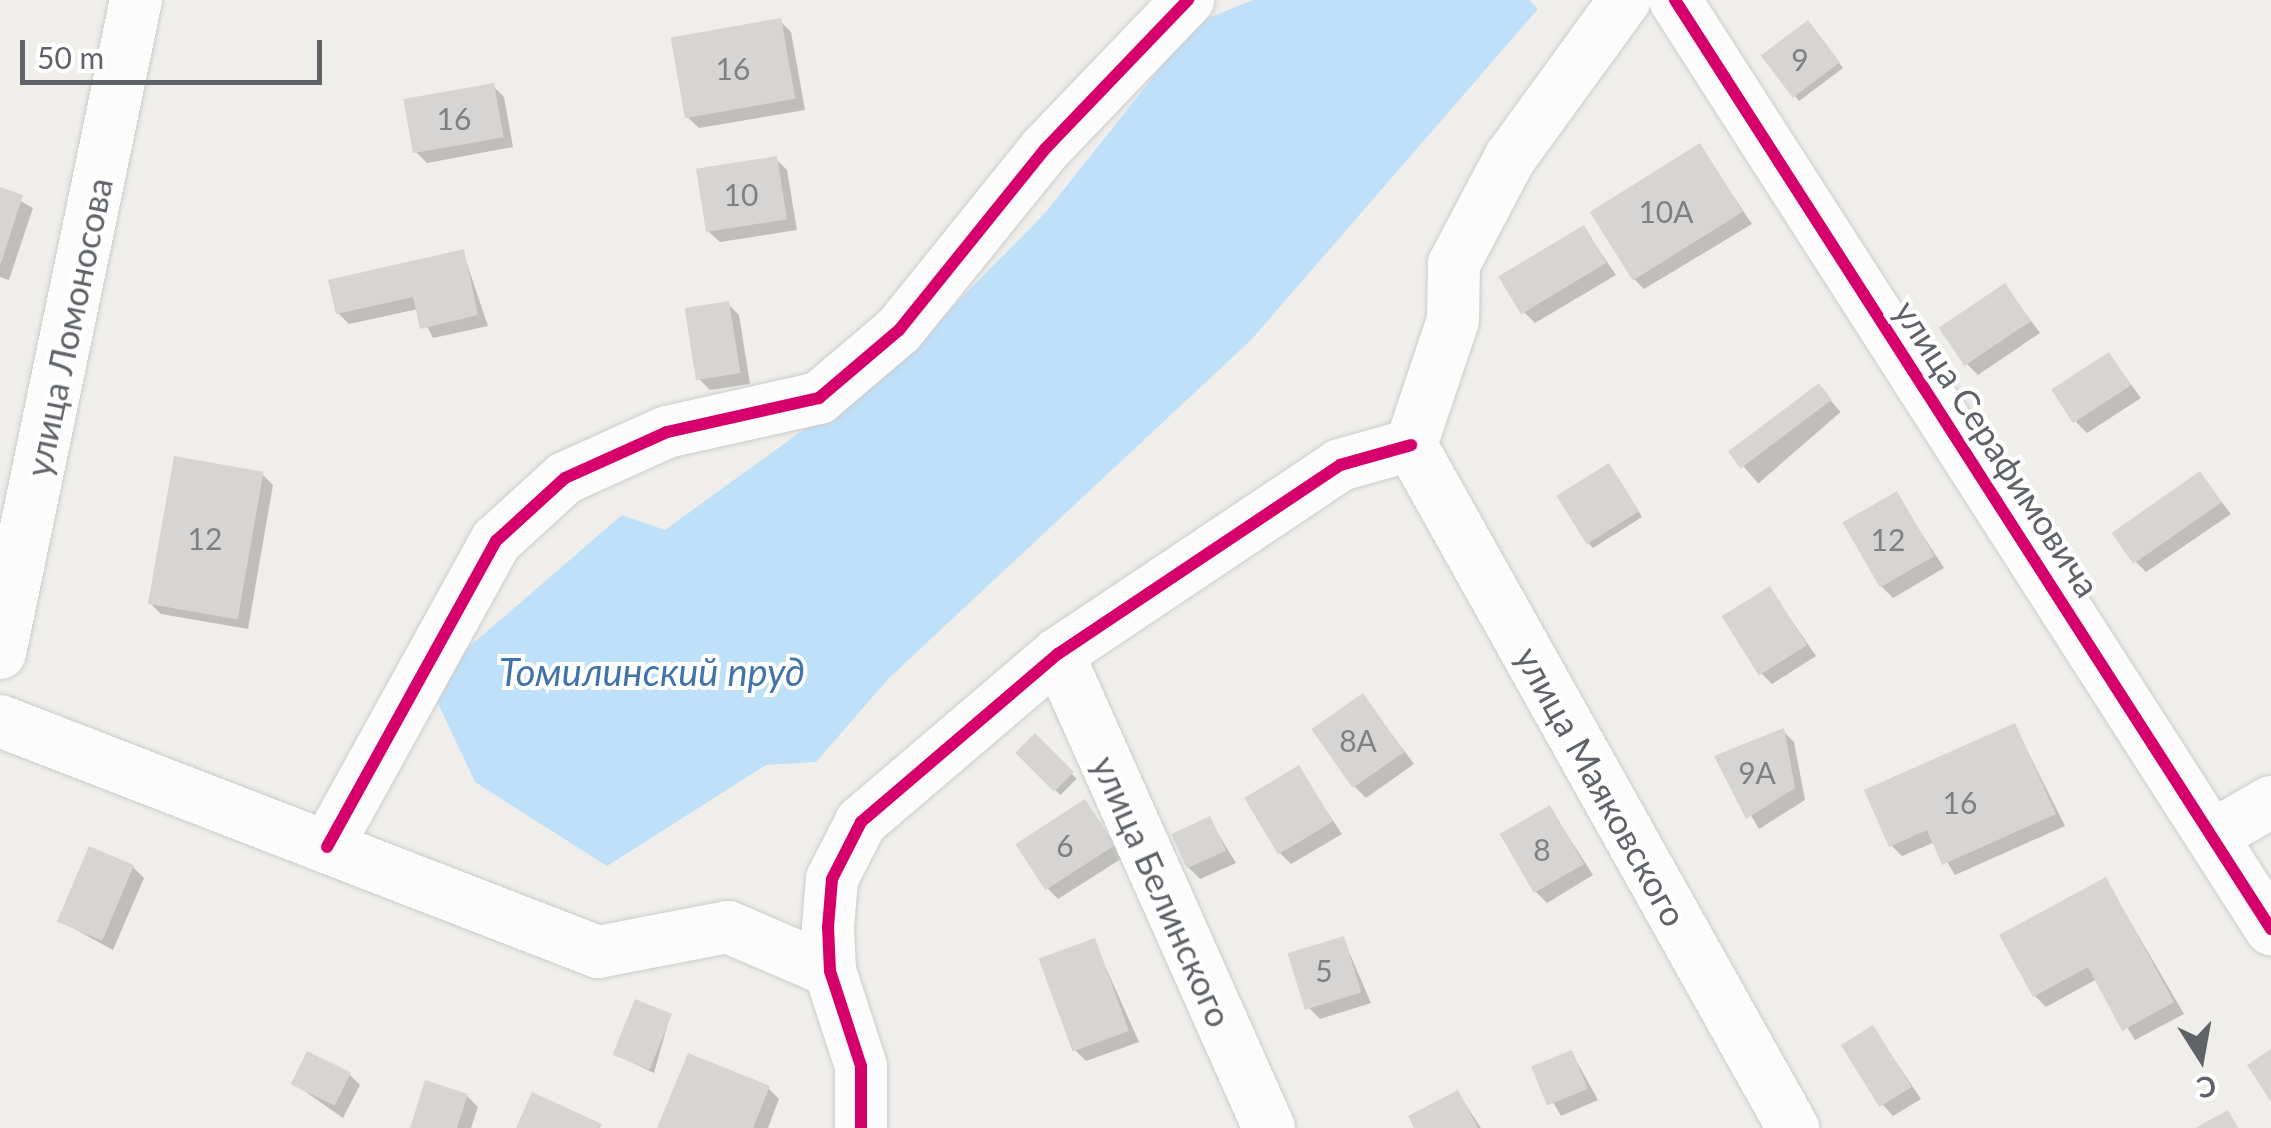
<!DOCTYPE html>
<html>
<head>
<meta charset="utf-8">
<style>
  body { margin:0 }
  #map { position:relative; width:2271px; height:1128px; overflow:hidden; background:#efeeea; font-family:Lato,sans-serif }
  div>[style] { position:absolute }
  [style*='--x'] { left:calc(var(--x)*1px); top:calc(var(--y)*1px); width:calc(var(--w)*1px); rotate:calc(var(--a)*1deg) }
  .water>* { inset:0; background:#bfe0f9 }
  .shadow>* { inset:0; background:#0003; transform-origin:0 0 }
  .building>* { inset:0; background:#d6d5d3; transform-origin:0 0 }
  .roads { filter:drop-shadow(0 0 2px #cbcccc) drop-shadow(0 0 2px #cbcccc) }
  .minor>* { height:52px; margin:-26px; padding:0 26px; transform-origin:26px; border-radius:26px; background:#fdfcfc }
  .cycleway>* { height:12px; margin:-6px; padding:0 6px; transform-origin:6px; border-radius:6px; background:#d6006c }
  span { translate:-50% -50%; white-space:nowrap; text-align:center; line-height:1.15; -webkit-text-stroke:8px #fff; paint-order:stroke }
  .number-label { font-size:30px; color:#7e8184 }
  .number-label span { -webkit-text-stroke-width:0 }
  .street-label { font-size:35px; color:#5f6368 }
  .water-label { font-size:38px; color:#4174aa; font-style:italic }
  .north { position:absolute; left:2151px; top:1008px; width:100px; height:100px; -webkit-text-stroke:8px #fff; paint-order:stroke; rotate:169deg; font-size:28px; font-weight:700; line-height:40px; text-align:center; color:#5f6368 }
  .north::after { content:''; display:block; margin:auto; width:35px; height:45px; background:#5f6368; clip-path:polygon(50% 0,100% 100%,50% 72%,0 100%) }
  .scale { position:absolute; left:20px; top:40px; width:302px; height:45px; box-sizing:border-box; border:5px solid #5f6368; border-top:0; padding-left:12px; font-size:30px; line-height:35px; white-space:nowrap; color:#5f6368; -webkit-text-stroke:8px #fff; paint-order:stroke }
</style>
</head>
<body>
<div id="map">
  <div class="water">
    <div style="clip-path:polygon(1253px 0,1529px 0,1538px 9px,1251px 340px,889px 678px,816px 762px,766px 765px,607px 866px,475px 782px,428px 682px,622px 515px,665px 530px,901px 359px,1046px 212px,1196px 23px)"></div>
  </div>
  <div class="shadow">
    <div style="clip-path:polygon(780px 21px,791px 32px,805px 110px,699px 128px,687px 117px)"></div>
    <div style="clip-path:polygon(1813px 28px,1843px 68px,1799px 101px,1795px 96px)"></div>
    <div style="clip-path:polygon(493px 86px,504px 97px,513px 147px,427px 163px,416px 152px)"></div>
    <div style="clip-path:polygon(1700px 146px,1752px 224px,1644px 289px,1633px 278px)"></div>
    <div style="clip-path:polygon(776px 159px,787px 170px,797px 230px,720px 242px,708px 231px)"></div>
    <div style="clip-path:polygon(0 189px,33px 208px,9px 280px,0 277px)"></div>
    <div style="clip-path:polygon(1584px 228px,1616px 275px,1535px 323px,1524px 312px)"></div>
    <div style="clip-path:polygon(463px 252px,488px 326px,433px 338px,418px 309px,349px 324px,338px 313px)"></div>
    <div style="clip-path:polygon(2005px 286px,2040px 333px,1978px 375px,1967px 364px)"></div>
    <div style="clip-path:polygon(728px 304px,739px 315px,750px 384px,710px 390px,699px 379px)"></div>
    <div style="clip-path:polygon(2109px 355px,2141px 398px,2087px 433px,2076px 422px)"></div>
    <div style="left:1819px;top:387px;width:33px;height:109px;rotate:49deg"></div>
    <div style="clip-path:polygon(1613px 471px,1642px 517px,1593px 548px,1588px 543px)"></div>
    <div style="clip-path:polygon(262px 474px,273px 485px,248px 629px,161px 614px,150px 603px)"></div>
    <div style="clip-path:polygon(2200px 474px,2231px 514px,2146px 572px,2135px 561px)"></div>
    <div style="clip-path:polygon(1896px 494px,1944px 568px,1893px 598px,1882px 587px)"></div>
    <div style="clip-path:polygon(1770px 589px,1816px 656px,1772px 684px,1761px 673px)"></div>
    <div style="clip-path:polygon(1363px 696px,1414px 764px,1366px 798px,1355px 787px)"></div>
    <div style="clip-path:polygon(2015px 726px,2065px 826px,1955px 875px,1935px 842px,1902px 856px,1891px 845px)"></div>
    <div style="clip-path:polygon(1783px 731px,1794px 742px,1805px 800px,1759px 829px,1717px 757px)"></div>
    <div style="left:1035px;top:737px;width:59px;height:23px;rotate:45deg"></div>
    <div style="clip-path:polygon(1298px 768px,1342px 834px,1291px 864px,1280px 853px)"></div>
    <div style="clip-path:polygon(1085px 802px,1124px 857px,1058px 899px,1047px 888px)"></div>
    <div style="clip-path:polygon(1550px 808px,1593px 875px,1547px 903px,1536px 892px)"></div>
    <div style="clip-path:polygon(1209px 819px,1236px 863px,1200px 879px,1189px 868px)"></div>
    <div style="clip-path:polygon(133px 867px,144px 878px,113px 950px,60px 921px)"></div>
    <div style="clip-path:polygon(2106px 880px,2184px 1014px,2135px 1040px,2097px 979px,2046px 1007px,2035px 996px)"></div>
    <div style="clip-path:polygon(1343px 938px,1371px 1003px,1320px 1019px,1309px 1008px)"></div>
    <div style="clip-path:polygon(1094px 941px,1139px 1042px,1086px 1061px,1075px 1050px)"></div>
    <div style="clip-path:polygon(670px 1016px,654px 1073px,614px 1054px)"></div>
    <div style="clip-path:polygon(1873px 1028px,1921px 1099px,1893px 1116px,1883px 1105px)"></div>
    <div style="clip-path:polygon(1572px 1053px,1598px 1100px,1561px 1116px,1534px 1069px)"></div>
    <div style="clip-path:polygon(349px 1074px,360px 1085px,343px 1118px,293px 1083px)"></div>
    <div style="clip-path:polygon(768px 1088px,779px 1099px,768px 1128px,660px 1128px)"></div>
    <div style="clip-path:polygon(1458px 1093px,1481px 1128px,1417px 1128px)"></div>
    <div style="clip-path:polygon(467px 1096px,478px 1107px,471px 1128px,412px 1128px)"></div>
  </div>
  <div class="building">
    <div style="left:781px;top:18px;width:82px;height:112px;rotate:80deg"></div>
    <div style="left:1808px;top:20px;width:53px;height:59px;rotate:53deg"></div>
    <div style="left:494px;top:83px;width:55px;height:92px;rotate:80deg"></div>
    <div style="left:1700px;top:143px;width:81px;height:130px;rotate:58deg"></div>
    <div style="left:777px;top:156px;width:64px;height:82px;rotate:81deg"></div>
    <div style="clip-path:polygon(0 187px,23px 195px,1px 263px,0 263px)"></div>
    <div style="left:1584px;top:225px;width:44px;height:100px;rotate:59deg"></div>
    <div style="clip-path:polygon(464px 249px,478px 315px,420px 329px,413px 297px,336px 314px,328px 280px)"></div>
    <div style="left:2005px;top:283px;width:46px;height:80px;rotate:56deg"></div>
    <div style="left:729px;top:301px;width:73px;height:45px;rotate:81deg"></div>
    <div style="left:2109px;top:352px;width:40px;height:69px;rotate:57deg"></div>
    <div style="left:1819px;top:383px;width:21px;height:114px;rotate:53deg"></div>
    <div style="left:174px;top:456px;width:91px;height:150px;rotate:10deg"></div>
    <div style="left:1609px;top:463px;width:57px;height:62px;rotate:58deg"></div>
    <div style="left:2200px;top:471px;width:38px;height:108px;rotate:55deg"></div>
    <div style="left:1897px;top:491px;width:75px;height:63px;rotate:60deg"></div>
    <div style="left:1770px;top:586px;width:70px;height:57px;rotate:58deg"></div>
    <div style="left:1363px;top:693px;width:72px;height:63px;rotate:55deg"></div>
    <div style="clip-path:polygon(2015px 723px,2056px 814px,1942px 865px,1927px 830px,1889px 847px,1864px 790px)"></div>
    <div style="clip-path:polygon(1784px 728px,1795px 788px,1746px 819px,1714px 756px)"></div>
    <div style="left:1035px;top:733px;width:55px;height:28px;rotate:45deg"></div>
    <div style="left:1299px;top:765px;width:66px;height:64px;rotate:59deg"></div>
    <div style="left:1085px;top:799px;width:55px;height:83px;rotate:57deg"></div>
    <div style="left:1550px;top:805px;width:68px;height:58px;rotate:60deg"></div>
    <div style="left:1210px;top:816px;width:38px;height:43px;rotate:65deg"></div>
    <div style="left:89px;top:846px;width:49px;height:82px;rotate:23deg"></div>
    <div style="clip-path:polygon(2106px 877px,2174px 1002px,2122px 1031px,2088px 967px,2033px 997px,1999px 935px)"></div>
    <div style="left:1344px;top:936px;width:59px;height:59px;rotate:73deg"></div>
    <div style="left:1095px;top:938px;width:99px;height:60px;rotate:70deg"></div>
    <div style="left:635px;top:999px;width:40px;height:60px;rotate:22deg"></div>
    <div style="left:1873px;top:1025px;width:73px;height:38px;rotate:58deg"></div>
    <div style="clip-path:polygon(2271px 1049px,2271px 1102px,2247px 1065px)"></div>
    <div style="left:1572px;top:1050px;width:42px;height:44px;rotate:68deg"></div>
    <div style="left:307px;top:1051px;width:49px;height:37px;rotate:26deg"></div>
    <div style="clip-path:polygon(688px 1053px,770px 1086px,753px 1128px,657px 1128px)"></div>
    <div style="clip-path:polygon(425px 1080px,468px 1094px,457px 1128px,410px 1128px)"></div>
    <div style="clip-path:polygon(1458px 1090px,1478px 1128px,1414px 1128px,1408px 1116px)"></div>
    <div style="clip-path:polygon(532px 1092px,602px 1124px,600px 1128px,516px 1128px)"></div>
    <div style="clip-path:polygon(2228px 1110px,2238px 1128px,2195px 1128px)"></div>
  </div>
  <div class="roads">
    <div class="minor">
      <div style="--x:1675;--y:0;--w:1104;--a:57.32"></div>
      <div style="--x:1411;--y:445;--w:783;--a:60.78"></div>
      <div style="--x:1411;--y:445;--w:132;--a:-71.4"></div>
      <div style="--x:1453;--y:320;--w:56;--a:-89"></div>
      <div style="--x:1454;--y:264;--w:120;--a:-62.2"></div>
      <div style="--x:1510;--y:158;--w:195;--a:-54"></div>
      <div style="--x:0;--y:653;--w:667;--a:-78.24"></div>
      <div style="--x:1058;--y:654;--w:519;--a:66"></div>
      <div style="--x:0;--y:721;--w:641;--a:21.12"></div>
      <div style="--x:598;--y:952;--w:132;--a:-10.9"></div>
      <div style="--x:728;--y:927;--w:111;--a:23.3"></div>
      <div style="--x:2212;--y:836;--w:68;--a:-30"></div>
      <div style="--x:327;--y:847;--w:350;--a:-61.1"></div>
      <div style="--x:496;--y:541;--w:93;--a:-42.4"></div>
      <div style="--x:565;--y:478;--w:112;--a:-24.3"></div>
      <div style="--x:667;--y:432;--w:156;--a:-12.6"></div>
      <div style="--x:819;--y:398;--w:105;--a:-40.4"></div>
      <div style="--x:899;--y:330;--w:233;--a:-51.1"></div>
      <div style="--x:1045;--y:149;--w:207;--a:-46.2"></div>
      <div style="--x:861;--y:1128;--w:62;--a:-90"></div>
      <div style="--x:861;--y:1066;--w:100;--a:-108.1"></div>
      <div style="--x:830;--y:971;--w:44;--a:-92.6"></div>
      <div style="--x:828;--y:927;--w:48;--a:-85.2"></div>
      <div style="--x:832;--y:879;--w:64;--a:-63"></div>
      <div style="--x:861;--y:822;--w:259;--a:-40.5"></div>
      <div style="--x:1058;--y:654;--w:339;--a:-33.8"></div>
      <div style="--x:1340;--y:465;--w:74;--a:-15.7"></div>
    </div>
  </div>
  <div class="cycleway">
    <div style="--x:1675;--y:0;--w:1104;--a:57.32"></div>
    <div style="--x:327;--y:847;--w:350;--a:-61.1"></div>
    <div style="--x:496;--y:541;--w:93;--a:-42.4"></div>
    <div style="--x:565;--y:478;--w:112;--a:-24.3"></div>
    <div style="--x:667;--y:432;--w:156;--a:-12.6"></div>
    <div style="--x:819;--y:398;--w:105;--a:-40.4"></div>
    <div style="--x:899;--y:330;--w:233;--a:-51.1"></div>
    <div style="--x:1045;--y:149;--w:207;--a:-46.2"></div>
    <div style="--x:861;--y:1128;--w:62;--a:-90"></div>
    <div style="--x:861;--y:1066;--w:100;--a:-108.1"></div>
    <div style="--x:830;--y:971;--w:44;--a:-92.6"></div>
    <div style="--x:828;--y:927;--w:48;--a:-85.2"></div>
    <div style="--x:832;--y:879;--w:64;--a:-63"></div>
    <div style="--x:861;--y:822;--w:259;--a:-40.5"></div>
    <div style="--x:1058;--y:654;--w:339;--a:-33.8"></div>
    <div style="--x:1340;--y:465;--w:74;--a:-15.7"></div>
  </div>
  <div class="number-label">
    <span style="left:1800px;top:59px">9</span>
    <span style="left:733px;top:68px">16</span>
    <span style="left:454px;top:118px">16</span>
    <span style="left:741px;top:194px">10</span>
    <span style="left:1666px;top:211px">10А</span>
    <span style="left:205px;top:538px">12</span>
    <span style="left:1888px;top:539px">12</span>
    <span style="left:1358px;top:740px">8А</span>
    <span style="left:1757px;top:772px">9А</span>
    <span style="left:1960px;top:802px">16</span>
    <span style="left:1065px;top:845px">6</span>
    <span style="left:1542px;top:849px">8</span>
    <span style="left:1324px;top:970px">5</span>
  </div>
  <div class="street-label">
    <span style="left:68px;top:327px;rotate:-78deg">улица Ломоносова</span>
    <span style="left:1998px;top:448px;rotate:57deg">улица Серафимовича</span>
    <span style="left:1602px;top:786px;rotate:61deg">улица Маяковского</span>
    <span style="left:1163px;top:891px;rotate:66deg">улица Белинского</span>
  </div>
  <div class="water-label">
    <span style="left:652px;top:672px">Томилинский пруд</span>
  </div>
  <div class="north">С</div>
  <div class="scale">50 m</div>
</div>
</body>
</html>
